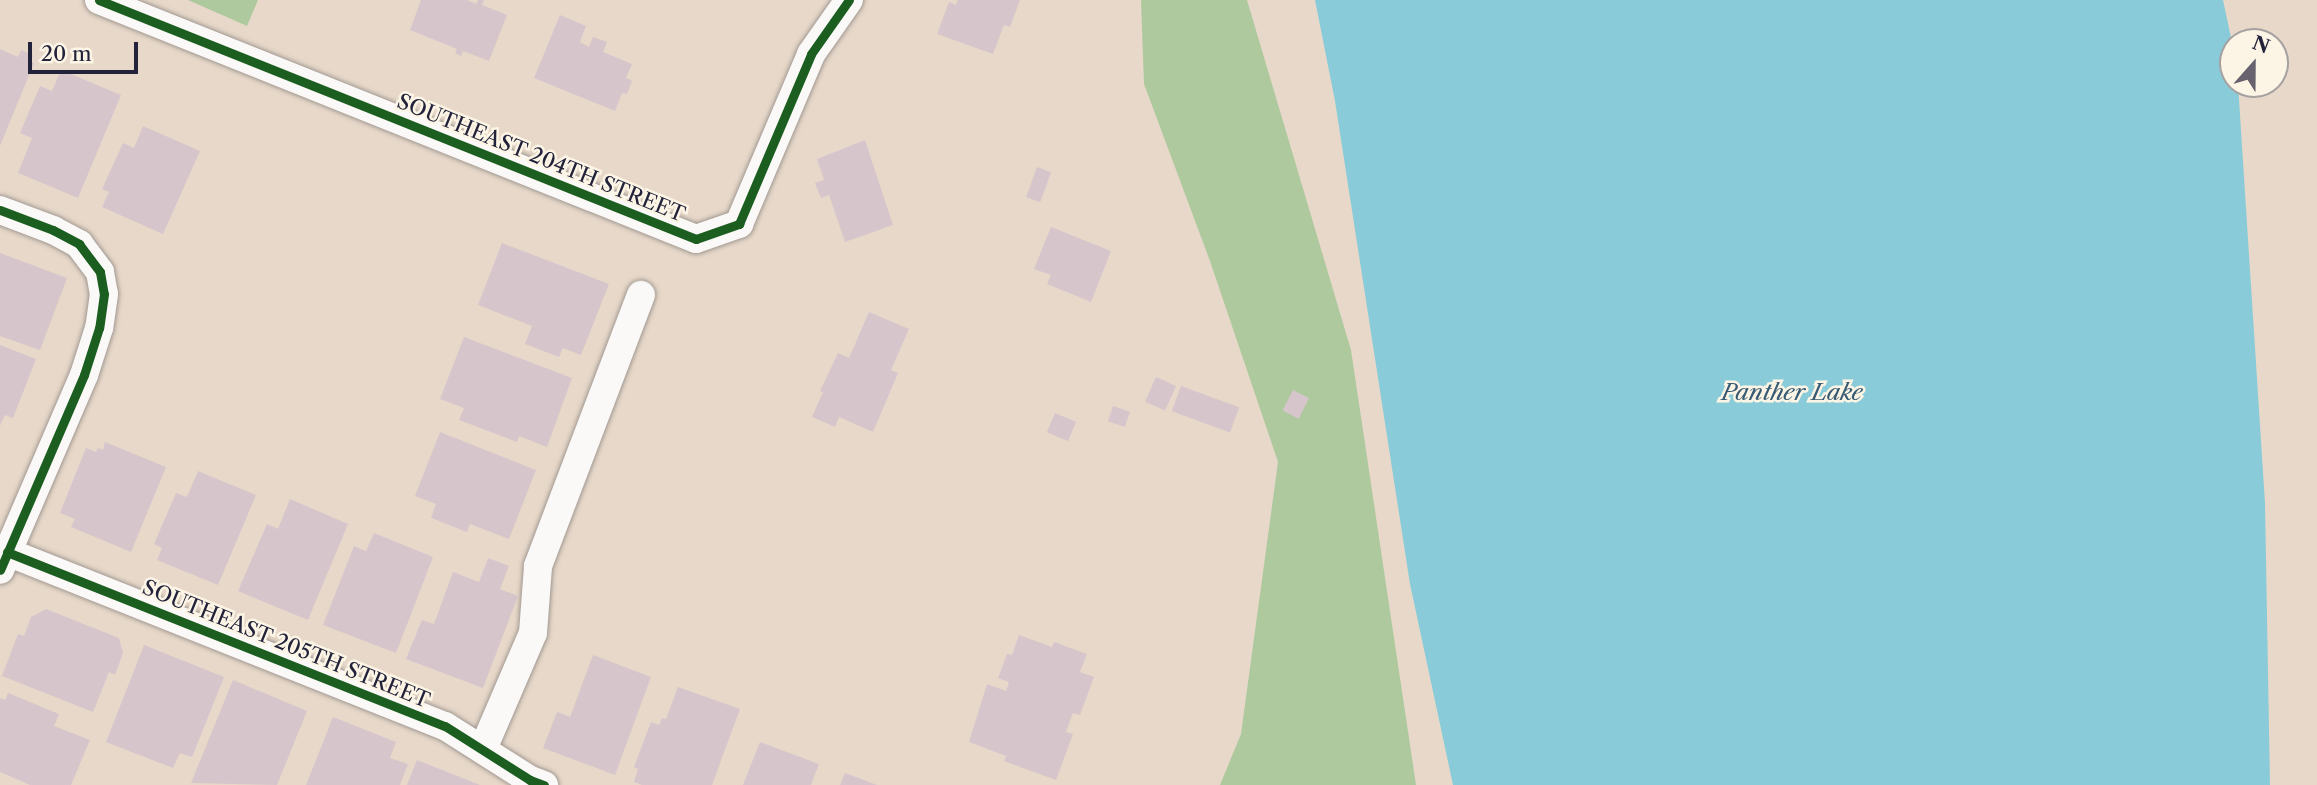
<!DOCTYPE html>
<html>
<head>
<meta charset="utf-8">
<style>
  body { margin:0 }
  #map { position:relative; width:2317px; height:785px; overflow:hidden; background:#e7d8c9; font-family:"Libre Caslon Text",serif }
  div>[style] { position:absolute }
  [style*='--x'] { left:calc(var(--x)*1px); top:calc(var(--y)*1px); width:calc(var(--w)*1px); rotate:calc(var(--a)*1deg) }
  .forest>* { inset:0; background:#aec99e }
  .water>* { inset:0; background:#89cbd8 }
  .building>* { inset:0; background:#d6c6cc; transform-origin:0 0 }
  .roads { filter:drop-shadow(0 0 2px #a29993) drop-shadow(0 0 2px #a29993) }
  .street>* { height:28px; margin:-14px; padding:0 14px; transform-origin:14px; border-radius:14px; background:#fbf9f7 }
  .cycleway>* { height:9px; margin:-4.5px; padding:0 4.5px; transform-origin:4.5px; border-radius:4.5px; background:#1b5e20 }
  span { translate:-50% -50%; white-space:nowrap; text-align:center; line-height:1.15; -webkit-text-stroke:5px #fcf5e5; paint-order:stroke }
  .street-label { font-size:21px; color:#22223b }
  .water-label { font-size:23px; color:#385b74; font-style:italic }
  .north { position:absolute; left:2219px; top:28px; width:70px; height:70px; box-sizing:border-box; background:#fcf5e5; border:2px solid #a5a1a1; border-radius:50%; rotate:21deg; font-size:19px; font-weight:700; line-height:28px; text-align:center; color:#22223b }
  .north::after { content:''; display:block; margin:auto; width:24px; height:32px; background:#67626d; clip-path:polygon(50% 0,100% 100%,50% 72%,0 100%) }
  .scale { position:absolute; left:28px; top:42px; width:110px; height:32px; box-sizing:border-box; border:4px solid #22223b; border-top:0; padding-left:9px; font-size:21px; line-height:24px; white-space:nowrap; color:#22223b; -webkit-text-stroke:5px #fcf5e5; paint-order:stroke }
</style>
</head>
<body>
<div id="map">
  <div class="forest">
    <div style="clip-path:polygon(188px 0,258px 0,247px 26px)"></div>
    <div style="clip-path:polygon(1141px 0,1247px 0,1351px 350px,1416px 785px,1220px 785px,1241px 734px,1278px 462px,1210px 261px,1144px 84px)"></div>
  </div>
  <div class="water">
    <div style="clip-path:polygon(1315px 0,2223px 0,2233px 47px,2233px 84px,2238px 84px,2265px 503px,2270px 785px,1453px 785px,1410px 584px,1335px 101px)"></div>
  </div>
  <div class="building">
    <div style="clip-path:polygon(421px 0,467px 0,476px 4px,478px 0,484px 0,482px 5px,507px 15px,489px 61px,463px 51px,461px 56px,455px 53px,457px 49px,410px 30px)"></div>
    <div style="clip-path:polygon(958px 0,1020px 0,1010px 27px,1004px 25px,993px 54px,937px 34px,949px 2px,956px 5px)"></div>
    <div style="clip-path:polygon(560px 15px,586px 26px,580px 42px,589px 47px,593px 37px,607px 42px,603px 52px,632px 64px,626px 78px,632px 81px,627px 94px,622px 93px,615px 111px,534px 78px)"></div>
    <div style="clip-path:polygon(0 49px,18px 57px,21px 50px,33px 55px,31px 62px,34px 63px,0 146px)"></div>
    <div style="clip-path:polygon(61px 70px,121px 95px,78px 198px,18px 173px,32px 138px,20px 133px,40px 86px,52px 91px)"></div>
    <div style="clip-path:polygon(143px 126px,200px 151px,163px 234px,102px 207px,109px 192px,102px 189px,123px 143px,134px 148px)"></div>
    <div style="clip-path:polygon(865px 140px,893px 225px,845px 242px,829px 195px,821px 198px,815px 183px,824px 180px,817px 159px)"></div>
    <div style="left:1037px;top:167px;width:15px;height:32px;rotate:20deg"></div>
    <div style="clip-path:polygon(1051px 227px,1111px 251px,1091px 302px,1047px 284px,1051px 275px,1034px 269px)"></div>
    <div style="clip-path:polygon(502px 243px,609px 284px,581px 355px,563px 348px,559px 357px,525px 344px,532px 326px,478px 305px)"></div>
    <div style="clip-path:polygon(0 253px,67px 278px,40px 350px,0 336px)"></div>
    <div style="clip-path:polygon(869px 312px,909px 329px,891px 370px,898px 373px,873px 432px,839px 417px,835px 427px,812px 417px,823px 392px,820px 391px,838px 353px,849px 358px)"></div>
    <div style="clip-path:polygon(464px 337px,572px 378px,547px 447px,519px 436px,517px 442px,459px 420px,464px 408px,440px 399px)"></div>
    <div style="clip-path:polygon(0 345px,36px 359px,13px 418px,5px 415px,0 426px)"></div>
    <div style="left:1156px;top:377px;width:22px;height:27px;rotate:24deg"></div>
    <div style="left:1181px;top:386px;width:62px;height:27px;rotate:20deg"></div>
    <div style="left:1293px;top:390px;width:18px;height:23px;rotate:27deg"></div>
    <div style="left:1113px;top:406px;width:18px;height:16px;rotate:19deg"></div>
    <div style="left:1055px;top:413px;width:23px;height:21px;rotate:23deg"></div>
    <div style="clip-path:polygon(440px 432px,536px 470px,509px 539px,470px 524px,467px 532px,431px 518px,436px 504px,415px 496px)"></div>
    <div style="clip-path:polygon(105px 442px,166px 467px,131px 552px,71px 527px,75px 519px,60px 513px,86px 448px,96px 452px,98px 448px,103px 450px)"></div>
    <div style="clip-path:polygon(198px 471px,256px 495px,218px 585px,157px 560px,162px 548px,154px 544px,176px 493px,187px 497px)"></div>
    <div style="clip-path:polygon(290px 499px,348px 524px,308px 620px,238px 591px,267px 524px,278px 529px)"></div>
    <div style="clip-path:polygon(374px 533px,433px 557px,396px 653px,323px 625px,354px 546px,366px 551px)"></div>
    <div style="clip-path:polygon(488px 558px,509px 566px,500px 589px,518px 596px,483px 688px,406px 659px,422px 620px,434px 624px,453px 572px,479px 582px)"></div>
    <div style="clip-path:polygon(46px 609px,119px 638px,123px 653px,115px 675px,109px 672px,93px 712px,2px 676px,18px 634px,24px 636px,31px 617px)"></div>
    <div style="clip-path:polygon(1019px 635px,1052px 647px,1054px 642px,1087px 654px,1080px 672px,1094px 677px,1080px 715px,1073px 713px,1066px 732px,1073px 734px,1056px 780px,1004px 761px,1006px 756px,969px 742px,987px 684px,1006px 691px,1009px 682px,998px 678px,1007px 654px,1012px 655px)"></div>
    <div style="clip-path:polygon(144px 645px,224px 677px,192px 757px,180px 753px,173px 768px,106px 742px)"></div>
    <div style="clip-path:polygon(593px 655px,651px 677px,615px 775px,543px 748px,557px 712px,570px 717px)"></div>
    <div style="clip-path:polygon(233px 680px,307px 711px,277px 785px,191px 783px)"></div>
    <div style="clip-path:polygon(678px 687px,740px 709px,712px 785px,642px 785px,634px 782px,638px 769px,634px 767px,651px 722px,659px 725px,662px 718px,666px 719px)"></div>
    <div style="clip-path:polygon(8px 693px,59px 714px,54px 726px,90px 740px,71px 785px,30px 785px,0 772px,0 698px,5px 700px)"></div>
    <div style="clip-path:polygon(333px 717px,396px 742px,390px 758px,408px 764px,400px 785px,306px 785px)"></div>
    <div style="clip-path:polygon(760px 742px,819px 764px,811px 785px,743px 785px)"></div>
    <div style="clip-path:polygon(417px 760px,480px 785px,407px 785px)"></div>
    <div style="clip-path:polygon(845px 773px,877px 785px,840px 785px)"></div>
  </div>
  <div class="roads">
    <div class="street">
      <div style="--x:99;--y:0;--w:643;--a:21.82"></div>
      <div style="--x:696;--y:239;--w:46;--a:-19.2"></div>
      <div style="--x:739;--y:224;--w:185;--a:-67"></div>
      <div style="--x:811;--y:54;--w:66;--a:-54.9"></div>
      <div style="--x:0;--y:210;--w:57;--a:20.7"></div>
      <div style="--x:53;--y:230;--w:30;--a:28"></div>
      <div style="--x:79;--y:244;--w:35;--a:53"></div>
      <div style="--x:100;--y:272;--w:22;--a:80"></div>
      <div style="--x:104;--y:294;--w:34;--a:98"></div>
      <div style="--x:99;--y:328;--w:49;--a:107.7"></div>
      <div style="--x:84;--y:375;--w:212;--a:113.3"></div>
      <div style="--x:7;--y:552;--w:471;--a:21.7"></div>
      <div style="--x:445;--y:726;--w:101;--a:32.4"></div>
      <div style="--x:530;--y:780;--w:15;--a:20"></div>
      <div style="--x:483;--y:749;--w:126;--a:-66.7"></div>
      <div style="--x:533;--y:633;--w:67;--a:-85.7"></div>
      <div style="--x:538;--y:566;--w:290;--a:-69.2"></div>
    </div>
  </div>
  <div class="cycleway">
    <div style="--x:99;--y:0;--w:643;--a:21.82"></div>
    <div style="--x:696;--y:239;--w:46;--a:-19.2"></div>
    <div style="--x:739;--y:224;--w:185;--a:-67"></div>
    <div style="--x:811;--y:54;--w:66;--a:-54.9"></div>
    <div style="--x:0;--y:210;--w:57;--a:20.7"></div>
    <div style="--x:53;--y:230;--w:30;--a:28"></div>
    <div style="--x:79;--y:244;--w:35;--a:53"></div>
    <div style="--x:100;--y:272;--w:22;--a:80"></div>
    <div style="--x:104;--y:294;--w:34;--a:98"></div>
    <div style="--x:99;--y:328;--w:49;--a:107.7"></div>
    <div style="--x:84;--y:375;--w:212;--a:113.3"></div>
    <div style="--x:7;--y:552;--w:471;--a:21.7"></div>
    <div style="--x:445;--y:726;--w:101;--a:32.4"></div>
    <div style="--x:530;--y:780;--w:15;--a:20"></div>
  </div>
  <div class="street-label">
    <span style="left:541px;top:158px;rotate:22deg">SOUTHEAST 204TH STREET</span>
    <span style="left:286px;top:644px;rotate:22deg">SOUTHEAST 205TH STREET</span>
  </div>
  <div class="water-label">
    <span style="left:1792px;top:392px">Panther Lake</span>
  </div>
  <div class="north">N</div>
  <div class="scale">20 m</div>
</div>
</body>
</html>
